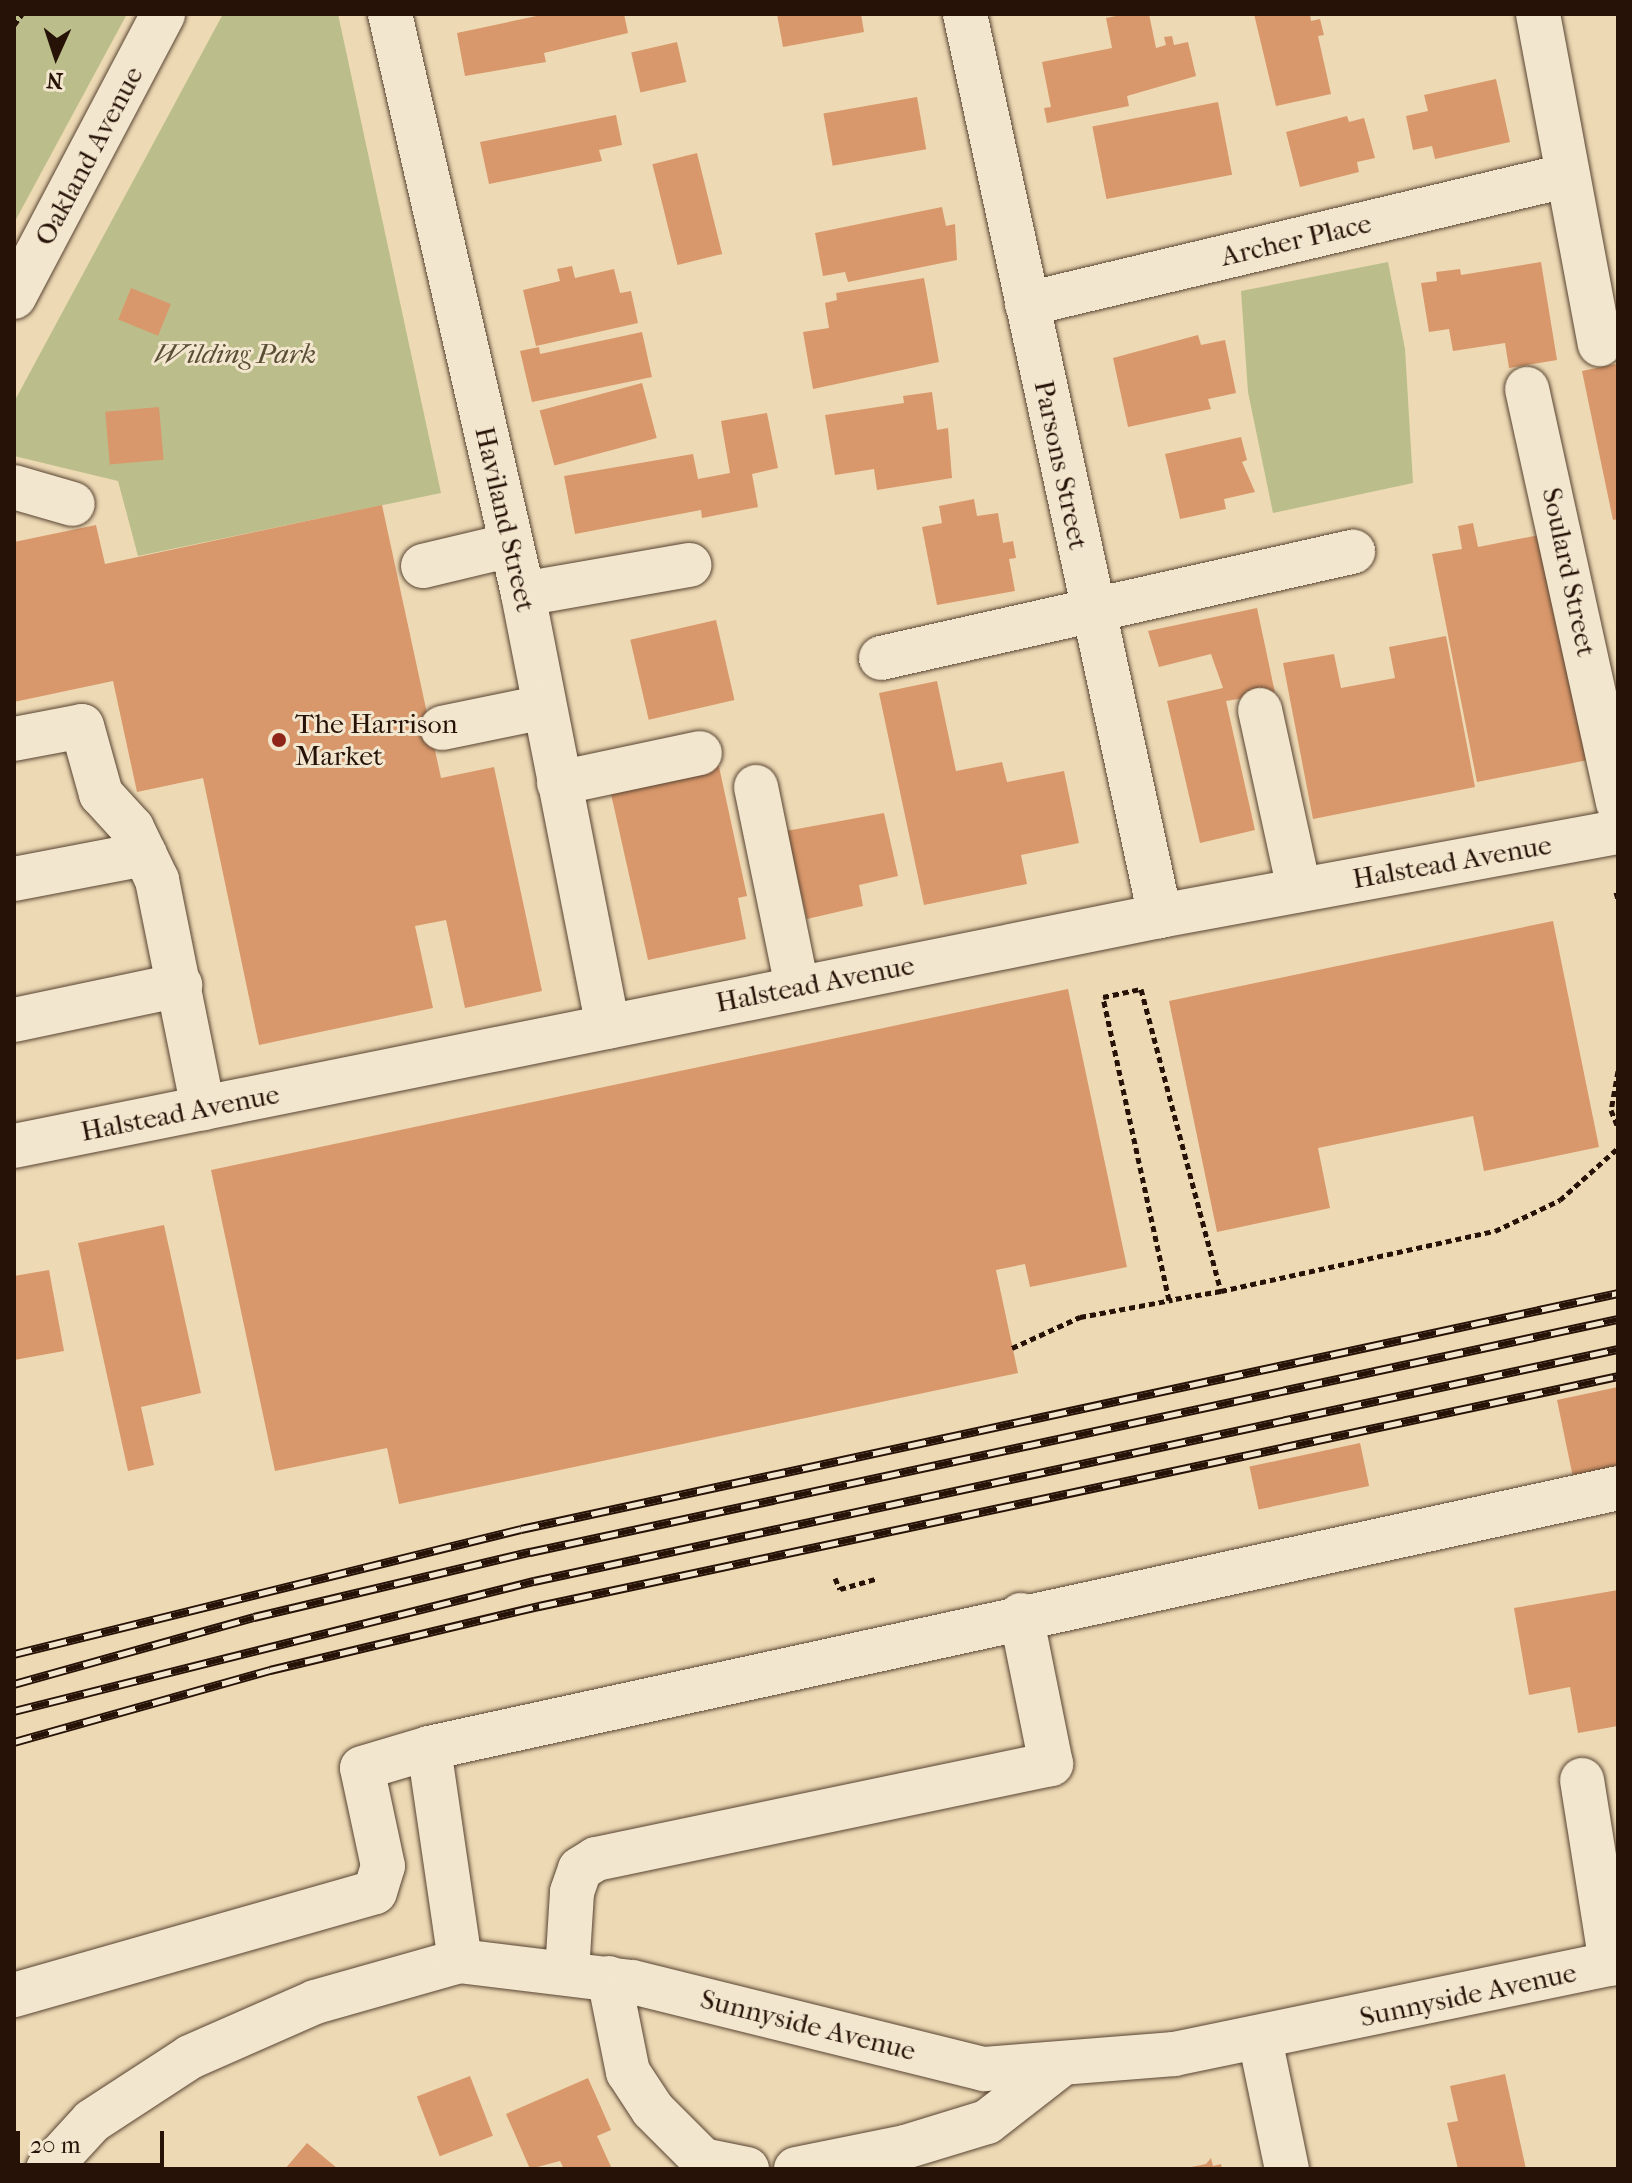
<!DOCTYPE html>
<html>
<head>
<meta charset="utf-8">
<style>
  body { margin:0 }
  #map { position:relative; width:1632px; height:2183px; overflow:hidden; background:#edd9b4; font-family:"IM FELL French Canon",serif }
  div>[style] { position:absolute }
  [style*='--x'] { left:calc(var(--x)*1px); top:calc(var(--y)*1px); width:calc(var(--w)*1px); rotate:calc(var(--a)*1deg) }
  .green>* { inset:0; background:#bbbe8b }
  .building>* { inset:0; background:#d9986b; transform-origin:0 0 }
  .path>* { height:5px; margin-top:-2.5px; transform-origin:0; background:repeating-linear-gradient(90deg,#261207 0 6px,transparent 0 10px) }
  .roads { filter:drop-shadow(0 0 2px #584432) drop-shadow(0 0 2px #584432) }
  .minor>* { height:44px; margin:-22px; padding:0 22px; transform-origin:22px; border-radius:22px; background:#f3e6ce }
  .rail>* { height:9px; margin-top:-4.5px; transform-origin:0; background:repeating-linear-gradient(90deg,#f3e6ce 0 18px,#261207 0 36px); box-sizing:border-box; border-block:2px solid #261207 }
  .dots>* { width:22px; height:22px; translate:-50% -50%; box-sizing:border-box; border:4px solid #f3e6ce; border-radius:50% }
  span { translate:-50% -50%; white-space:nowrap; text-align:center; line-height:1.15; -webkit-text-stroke:6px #f3e6ce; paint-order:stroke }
  .street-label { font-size:28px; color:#261207 }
  .park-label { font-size:28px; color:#5a4e35; font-style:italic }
  .poi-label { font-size:28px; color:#261207 }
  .left { translate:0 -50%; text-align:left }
  .frame { position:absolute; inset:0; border:16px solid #261207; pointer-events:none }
  .north { position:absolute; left:16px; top:16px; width:80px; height:80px; -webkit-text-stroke:6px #f3e6ce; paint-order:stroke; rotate:183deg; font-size:22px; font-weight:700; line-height:32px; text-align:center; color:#261207 }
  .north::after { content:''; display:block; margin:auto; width:28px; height:36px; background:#261207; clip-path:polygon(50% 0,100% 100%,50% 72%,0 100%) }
  .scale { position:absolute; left:16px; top:2131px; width:148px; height:36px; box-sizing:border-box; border:4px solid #261207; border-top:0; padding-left:10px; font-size:24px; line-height:28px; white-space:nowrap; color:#261207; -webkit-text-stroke:6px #f3e6ce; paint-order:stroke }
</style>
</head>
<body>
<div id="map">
  <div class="green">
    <div style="clip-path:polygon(14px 14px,127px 14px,14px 223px)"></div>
    <div style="clip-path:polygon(223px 14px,338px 14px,441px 493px,138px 556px,118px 481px,14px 456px,14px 402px)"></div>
    <div style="clip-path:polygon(1388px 262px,1405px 349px,1413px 483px,1273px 513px,1248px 392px,1241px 291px)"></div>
  </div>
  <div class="building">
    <div style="clip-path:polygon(546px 14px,624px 14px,628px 33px,544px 53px,546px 62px,465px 76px,457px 33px)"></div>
    <div style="clip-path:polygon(777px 14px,861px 14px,864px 32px,783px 47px)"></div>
    <div style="clip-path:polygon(1126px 14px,1149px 14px,1156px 48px,1166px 45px,1164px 37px,1172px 36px,1174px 45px,1188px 42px,1196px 76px,1127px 96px,1129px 106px,1047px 123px,1044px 108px,1051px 107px,1042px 62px,1112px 48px,1106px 18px)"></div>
    <div style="clip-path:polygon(1254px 14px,1310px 14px,1311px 21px,1320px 19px,1324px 35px,1318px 36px,1331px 94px,1276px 106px)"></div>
    <div style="left:677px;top:42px;width:41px;height:47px;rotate:77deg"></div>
    <div style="clip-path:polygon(1496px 79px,1510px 142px,1435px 159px,1432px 146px,1413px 150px,1406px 116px,1428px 111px,1424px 95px)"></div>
    <div style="left:917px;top:97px;width:53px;height:95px;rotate:80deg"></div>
    <div style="left:1218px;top:102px;width:74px;height:128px;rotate:79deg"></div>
    <div style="clip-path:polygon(616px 115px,622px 145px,599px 150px,602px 161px,489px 184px,480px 142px)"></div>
    <div style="clip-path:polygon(1347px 116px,1349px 122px,1364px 118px,1375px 158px,1357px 162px,1359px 172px,1300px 187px,1286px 132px)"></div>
    <div style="left:697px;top:153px;width:104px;height:46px;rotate:76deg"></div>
    <div style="clip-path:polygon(942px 207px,946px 226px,955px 224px,957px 260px,848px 282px,845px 272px,823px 276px,815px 233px)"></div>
    <div style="clip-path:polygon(1541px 262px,1557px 360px,1509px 368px,1505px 343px,1453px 351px,1449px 329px,1429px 332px,1421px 283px,1437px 281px,1436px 272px,1460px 269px,1461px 275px)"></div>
    <div style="clip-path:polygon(572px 266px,575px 278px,614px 269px,620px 293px,631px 291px,638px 323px,536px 346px,523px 290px,560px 281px,557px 269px)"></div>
    <div style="clip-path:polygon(924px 278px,939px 362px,813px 389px,803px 332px,829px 328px,825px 303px,837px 300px,836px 293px)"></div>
    <div style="left:131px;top:288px;width:43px;height:34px;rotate:22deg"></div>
    <div style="clip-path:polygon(642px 332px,652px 377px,532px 402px,520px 351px,539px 347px,540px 354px)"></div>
    <div style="clip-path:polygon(1198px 335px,1201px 345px,1225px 340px,1236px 393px,1208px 399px,1211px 409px,1128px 427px,1113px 358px)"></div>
    <div style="clip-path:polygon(1616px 364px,1618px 519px,1613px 520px,1582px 371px)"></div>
    <div style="left:642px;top:383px;width:57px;height:106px;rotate:75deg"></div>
    <div style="clip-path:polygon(932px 392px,937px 430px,948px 428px,952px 478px,877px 490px,874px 469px,835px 475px,825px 415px,904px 403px,903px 396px)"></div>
    <div style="left:159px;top:407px;width:53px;height:54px;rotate:85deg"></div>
    <div style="clip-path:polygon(767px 413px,778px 468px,752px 474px,758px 507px,702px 518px,701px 510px,575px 534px,564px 476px,693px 454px,698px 479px,730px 473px,721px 421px)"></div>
    <div style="clip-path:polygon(1241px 437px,1247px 460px,1242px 462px,1255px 492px,1224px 499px,1226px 509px,1180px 519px,1165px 454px)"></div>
    <div style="clip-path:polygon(974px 499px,977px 516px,998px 513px,1003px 543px,1013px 541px,1016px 558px,1009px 559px,1015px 591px,937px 605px,922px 527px,942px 523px,939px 506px)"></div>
    <div style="clip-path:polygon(382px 505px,441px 778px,494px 767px,542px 991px,465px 1008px,446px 920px,415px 926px,433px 1008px,259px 1045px,203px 778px,137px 792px,113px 681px,14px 702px,14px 542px,96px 525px,105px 564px)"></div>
    <div style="clip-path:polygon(1473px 523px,1478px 547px,1539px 535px,1588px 760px,1477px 782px,1432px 554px,1462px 549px,1458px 526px)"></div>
    <div style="clip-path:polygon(1257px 608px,1275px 693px,1226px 701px,1255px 830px,1200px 843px,1167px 701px,1223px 688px,1211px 654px,1159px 667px,1148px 631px)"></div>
    <div style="left:716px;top:620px;width:82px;height:88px;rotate:77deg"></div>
    <div style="clip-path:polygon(1446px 636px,1475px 787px,1313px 819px,1283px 663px,1334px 654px,1341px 688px,1395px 678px,1389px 647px)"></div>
    <div style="clip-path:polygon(937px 681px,956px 771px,1002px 762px,1007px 782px,1064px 771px,1079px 843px,1021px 855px,1027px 884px,924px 905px,879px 693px)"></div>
    <div style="clip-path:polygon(718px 762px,747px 896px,738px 898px,746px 939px,648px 960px,609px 785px)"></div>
    <div style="clip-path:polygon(884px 813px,898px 876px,859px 885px,863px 906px,807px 919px,786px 831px)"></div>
    <div style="clip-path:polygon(1553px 921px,1599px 1147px,1484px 1171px,1473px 1116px,1318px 1148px,1330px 1208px,1217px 1232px,1169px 1001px)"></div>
    <div style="clip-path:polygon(1068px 989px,1127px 1267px,1030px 1287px,1025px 1264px,996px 1270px,1018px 1373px,399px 1504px,387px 1448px,275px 1471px,211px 1170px)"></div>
    <div style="clip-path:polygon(164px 1225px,201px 1393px,141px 1407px,154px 1465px,128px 1471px,78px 1243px)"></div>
    <div style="clip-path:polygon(49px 1270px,64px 1351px,14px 1360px,14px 1276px)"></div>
    <div style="clip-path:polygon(1618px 1387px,1618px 1484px,1576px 1492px,1557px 1400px)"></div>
    <div style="left:1360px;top:1443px;width:44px;height:113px;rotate:78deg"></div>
    <div style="clip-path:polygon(1618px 1590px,1618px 1726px,1578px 1733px,1570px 1687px,1529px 1695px,1514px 1608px)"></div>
    <div style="clip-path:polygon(1505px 2074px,1526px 2169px,1458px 2169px,1447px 2123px,1458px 2121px,1450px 2086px)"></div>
    <div style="left:470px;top:2076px;width:64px;height:57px;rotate:69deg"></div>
    <div style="clip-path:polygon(588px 2078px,611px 2130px,597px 2136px,612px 2169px,564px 2169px,560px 2161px,530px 2169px,506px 2114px)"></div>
    <div style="clip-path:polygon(307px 2143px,338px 2169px,285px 2169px)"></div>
    <div style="clip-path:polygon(1211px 2158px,1213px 2166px,1221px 2164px,1222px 2169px,1182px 2169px,1206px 2164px)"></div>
  </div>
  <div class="path">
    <div style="--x:14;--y:25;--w:14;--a:-54"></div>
    <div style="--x:1616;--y:892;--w:7;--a:74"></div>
    <div style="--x:1618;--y:1071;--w:40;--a:100"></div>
    <div style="--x:1611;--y:1110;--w:18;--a:68"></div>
    <div style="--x:1221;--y:1291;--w:53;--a:170.2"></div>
    <div style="--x:1169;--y:1300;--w:310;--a:-102.3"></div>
    <div style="--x:1103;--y:997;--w:39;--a:-12"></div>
    <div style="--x:1141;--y:989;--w:312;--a:75.2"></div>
    <div style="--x:1221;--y:1291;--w:280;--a:-12.4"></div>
    <div style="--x:1495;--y:1231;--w:72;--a:-25.5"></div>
    <div style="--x:1560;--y:1200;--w:78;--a:-41.9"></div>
    <div style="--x:1012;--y:1348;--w:75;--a:-24.5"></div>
    <div style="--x:1080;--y:1317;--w:94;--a:-10.5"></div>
    <div style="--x:835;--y:1578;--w:12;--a:66"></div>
    <div style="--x:840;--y:1589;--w:37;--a:-16"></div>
  </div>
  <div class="roads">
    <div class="minor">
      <div style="--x:390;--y:14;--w:595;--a:77.08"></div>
      <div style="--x:523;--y:594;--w:441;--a:78.9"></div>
      <div style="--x:965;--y:14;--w:923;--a:77.8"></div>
      <div style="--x:1538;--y:14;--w:336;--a:79.4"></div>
      <div style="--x:14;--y:297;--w:320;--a:-62.2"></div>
      <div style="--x:1027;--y:304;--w:553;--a:-13.38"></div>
      <div style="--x:1527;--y:389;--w:424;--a:77.6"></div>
      <div style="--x:14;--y:487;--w:61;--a:16.1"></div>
      <div style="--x:423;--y:566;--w:90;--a:-13.4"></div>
      <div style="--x:523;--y:594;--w:169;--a:-9.9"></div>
      <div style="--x:881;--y:658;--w:484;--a:-12.7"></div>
      <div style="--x:1260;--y:710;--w:183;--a:77.7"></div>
      <div style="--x:442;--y:728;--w:104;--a:-11.6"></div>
      <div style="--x:14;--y:739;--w:69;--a:-10.8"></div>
      <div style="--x:82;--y:726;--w:71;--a:74.4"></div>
      <div style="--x:101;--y:794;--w:46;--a:47.6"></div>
      <div style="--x:132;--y:828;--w:58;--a:64.3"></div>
      <div style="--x:157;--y:880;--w:233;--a:78.6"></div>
      <div style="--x:559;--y:783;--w:144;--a:-12"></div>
      <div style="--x:756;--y:787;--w:204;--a:78.4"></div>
      <div style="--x:14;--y:879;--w:133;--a:-10.8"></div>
      <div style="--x:14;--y:1020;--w:170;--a:-11.9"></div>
      <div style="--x:14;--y:1146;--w:1169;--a:-11.35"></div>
      <div style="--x:1160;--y:916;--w:466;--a:-10.4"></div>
      <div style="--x:1582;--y:1780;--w:186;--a:81"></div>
      <div style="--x:460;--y:1961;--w:215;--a:-98.3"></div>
      <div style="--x:429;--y:1748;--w:1217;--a:-12.33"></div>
      <div style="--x:567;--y:1972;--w:80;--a:-86.4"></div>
      <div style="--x:572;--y:1892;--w:24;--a:-71"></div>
      <div style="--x:580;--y:1869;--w:19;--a:-32"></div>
      <div style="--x:596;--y:1859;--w:465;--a:-11.8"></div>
      <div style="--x:1051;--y:1764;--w:152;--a:-101.4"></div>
      <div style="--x:609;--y:1978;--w:96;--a:78.6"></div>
      <div style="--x:628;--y:2072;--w:45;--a:56.7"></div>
      <div style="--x:653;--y:2110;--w:71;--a:45"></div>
      <div style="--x:703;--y:2160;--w:45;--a:11.6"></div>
      <div style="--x:14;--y:1995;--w:375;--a:-15.9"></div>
      <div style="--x:375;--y:1892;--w:27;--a:-73"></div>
      <div style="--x:383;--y:1866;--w:100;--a:-102.1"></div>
      <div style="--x:362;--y:1768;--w:70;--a:-16.6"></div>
      <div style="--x:1260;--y:2039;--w:133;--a:78.3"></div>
      <div style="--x:48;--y:2169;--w:65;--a:-47.5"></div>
      <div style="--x:92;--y:2121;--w:117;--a:-33.1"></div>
      <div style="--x:190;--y:2057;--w:137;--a:-23.7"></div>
      <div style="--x:315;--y:2002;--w:151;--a:-15.8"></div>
      <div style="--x:460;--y:1961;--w:173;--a:7"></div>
      <div style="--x:632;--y:1982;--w:363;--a:13.9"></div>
      <div style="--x:984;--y:2069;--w:191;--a:-4.5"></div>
      <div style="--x:1174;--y:2054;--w:453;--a:-11.7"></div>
      <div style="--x:796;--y:2169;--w:111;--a:-11.4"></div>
      <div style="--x:905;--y:2147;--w:86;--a:-17"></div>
      <div style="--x:987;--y:2122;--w:96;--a:-37.8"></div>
    </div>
  </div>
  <div class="rail">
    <div style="--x:14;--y:1654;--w:522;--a:-13.85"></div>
    <div style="--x:521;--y:1529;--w:1122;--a:-12.14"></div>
    <div style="--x:14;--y:1684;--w:249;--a:-15.6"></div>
    <div style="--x:254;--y:1617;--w:284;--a:-13.3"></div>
    <div style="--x:530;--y:1552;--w:1113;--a:-12.09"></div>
    <div style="--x:14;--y:1711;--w:536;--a:-14.04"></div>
    <div style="--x:534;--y:1581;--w:1109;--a:-12.08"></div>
    <div style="--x:14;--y:1742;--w:266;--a:-15.7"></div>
    <div style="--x:270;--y:1670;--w:277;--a:-13.4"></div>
    <div style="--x:539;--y:1606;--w:1103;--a:-12.03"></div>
  </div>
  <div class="dots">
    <div style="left:279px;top:740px;background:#8f2418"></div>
  </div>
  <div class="street-label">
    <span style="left:89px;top:156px;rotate:-62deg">Oakland Avenue</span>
    <span style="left:1296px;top:240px;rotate:-13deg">Archer Place</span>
    <span style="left:1061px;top:465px;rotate:78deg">Parsons Street</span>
    <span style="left:505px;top:519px;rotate:77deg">Haviland Street</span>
    <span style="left:1569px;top:572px;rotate:78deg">Soulard Street</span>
    <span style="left:1452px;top:862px;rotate:-10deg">Halstead Avenue</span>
    <span style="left:815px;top:984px;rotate:-11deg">Halstead Avenue</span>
    <span style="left:180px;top:1113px;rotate:-11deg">Halstead Avenue</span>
    <span style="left:1468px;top:1995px;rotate:-12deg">Sunnyside Avenue</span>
    <span style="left:808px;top:2025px;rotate:14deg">Sunnyside Avenue</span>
  </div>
  <div class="park-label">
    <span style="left:235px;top:354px">Wilding Park</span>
  </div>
  <div class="poi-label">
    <span class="left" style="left:295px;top:740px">The Harrison<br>Market</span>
  </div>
  <div class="frame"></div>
  <div class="north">N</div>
  <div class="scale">20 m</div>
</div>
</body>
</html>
